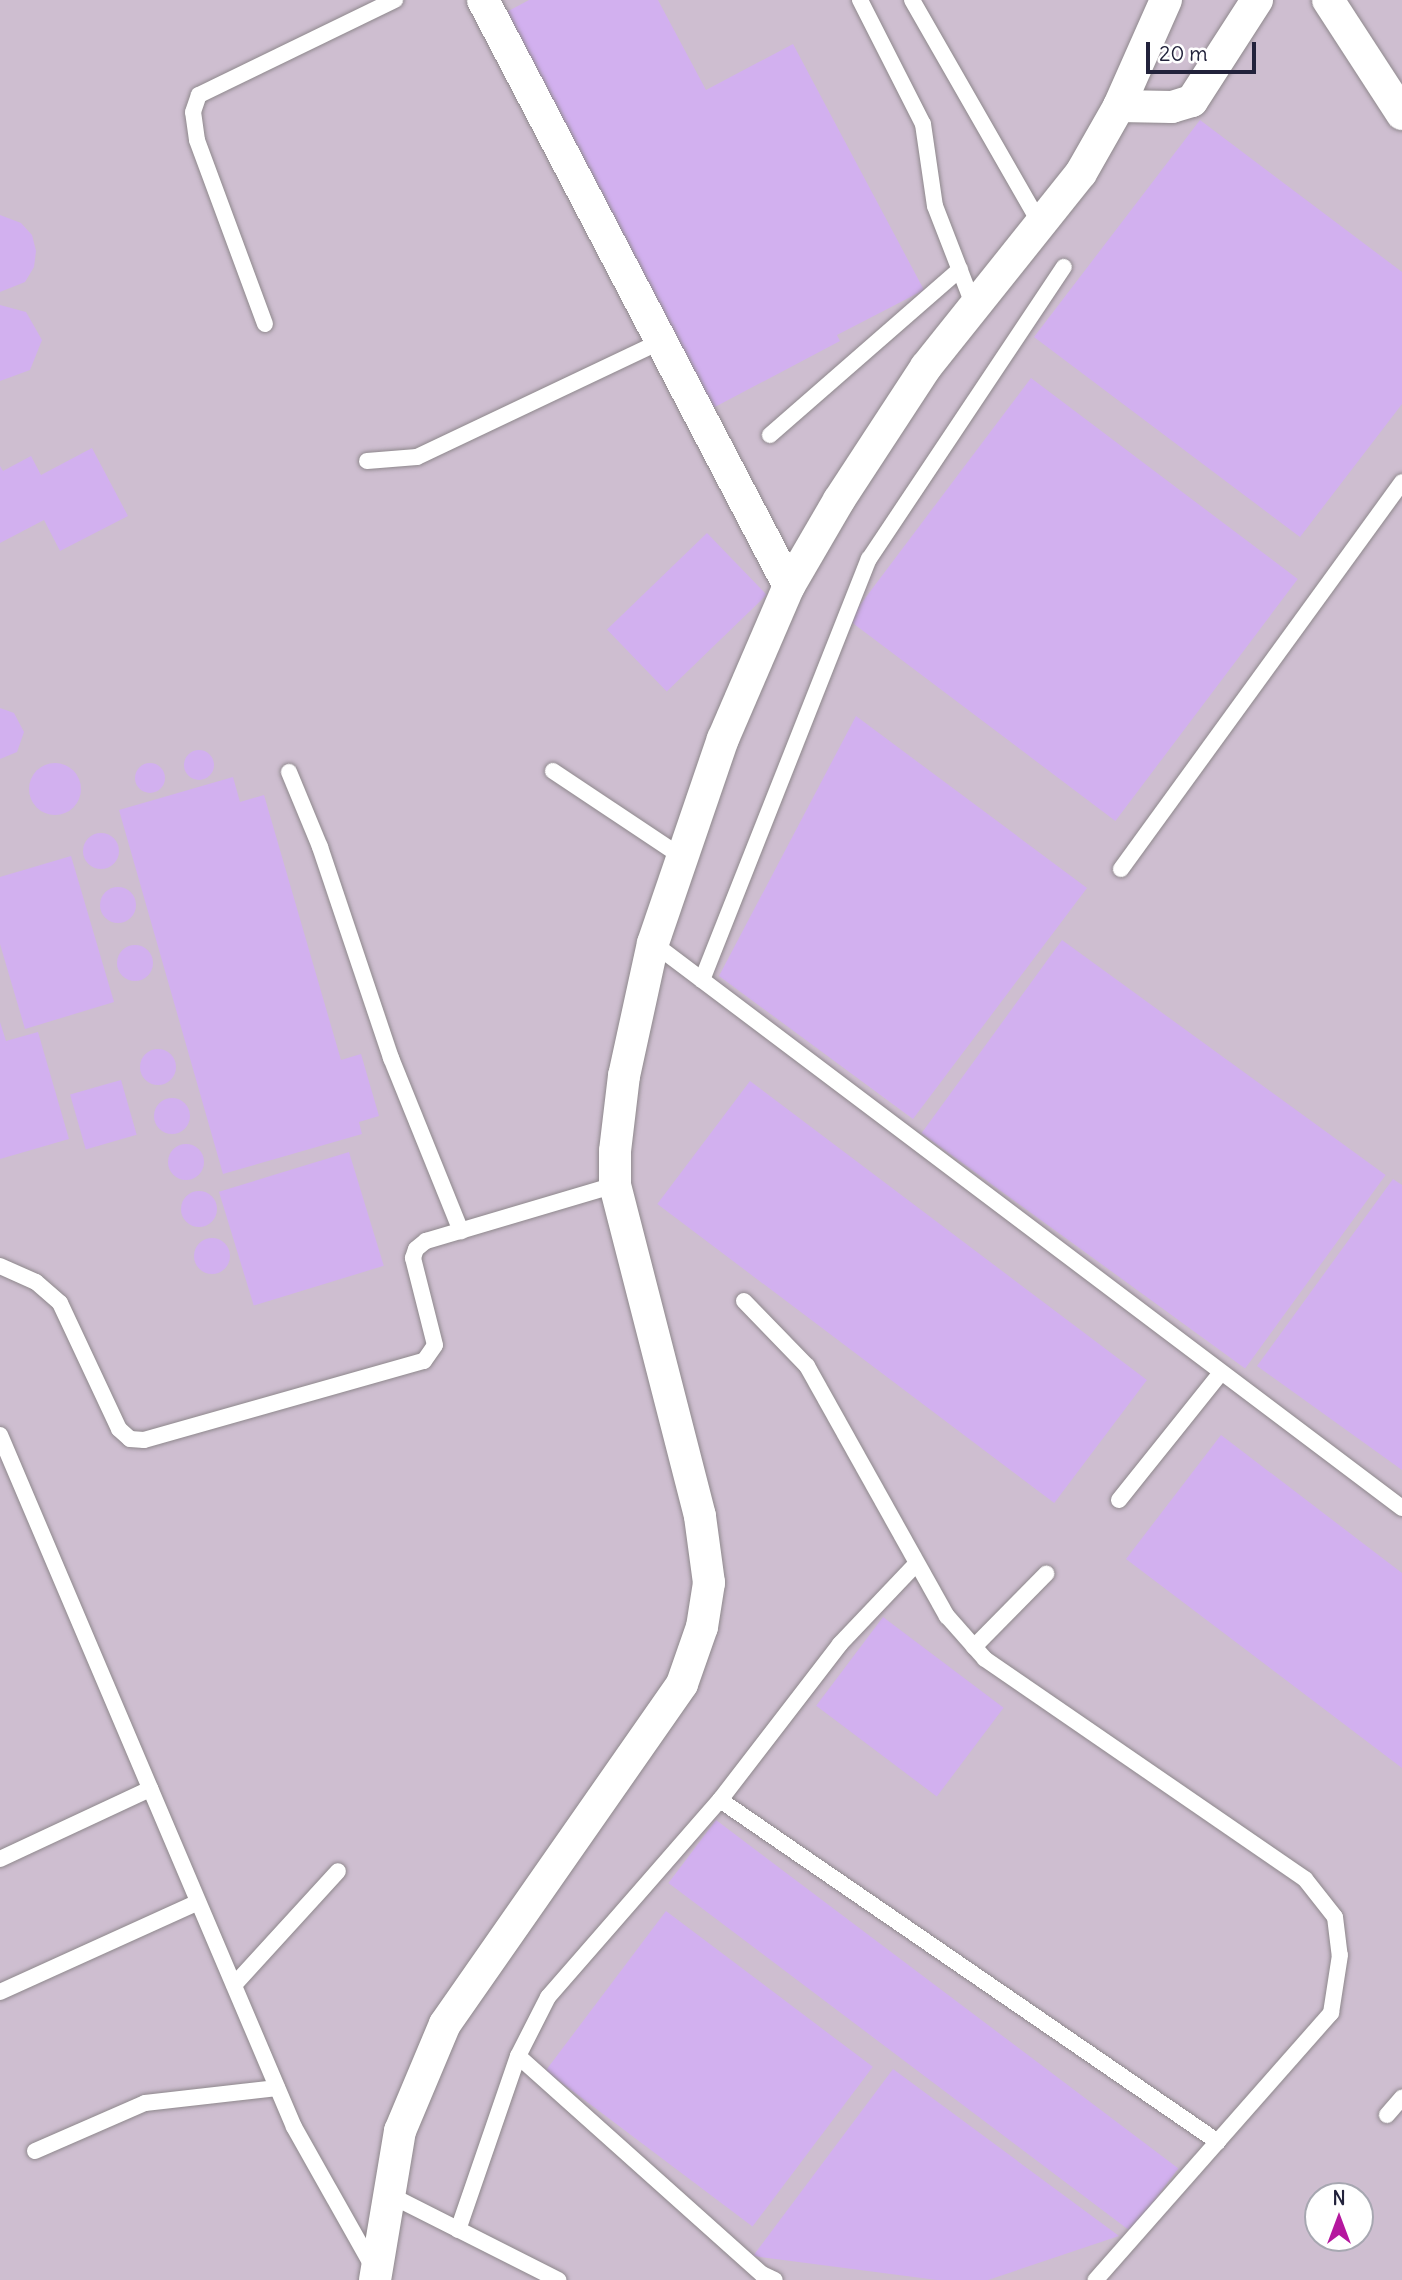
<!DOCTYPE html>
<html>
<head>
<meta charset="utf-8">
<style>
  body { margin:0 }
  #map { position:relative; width:1402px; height:2280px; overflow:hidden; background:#faedde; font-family:Delius,sans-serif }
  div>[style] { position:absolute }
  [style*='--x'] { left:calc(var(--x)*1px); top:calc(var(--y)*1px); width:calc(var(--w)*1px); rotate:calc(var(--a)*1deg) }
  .industrial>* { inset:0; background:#cebed0 }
  .building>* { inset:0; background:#d2b0ef; transform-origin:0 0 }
  .round { border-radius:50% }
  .roads { filter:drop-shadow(0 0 2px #8e888c) drop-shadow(0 0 2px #8e888c) }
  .service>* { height:16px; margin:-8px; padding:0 8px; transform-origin:8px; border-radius:8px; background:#fff }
  .minor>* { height:32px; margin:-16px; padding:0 16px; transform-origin:16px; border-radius:16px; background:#fff }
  span { translate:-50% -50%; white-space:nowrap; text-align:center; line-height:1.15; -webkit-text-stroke:5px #fff; paint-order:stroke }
  .north { position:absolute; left:1304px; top:2182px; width:70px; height:70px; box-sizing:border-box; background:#fff; border:2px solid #a7a7b1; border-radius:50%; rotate:0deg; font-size:19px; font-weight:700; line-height:28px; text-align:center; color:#22223b }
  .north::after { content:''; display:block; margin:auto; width:24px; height:32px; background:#b5179e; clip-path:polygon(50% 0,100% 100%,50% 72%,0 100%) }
  .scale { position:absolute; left:1146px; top:42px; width:110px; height:32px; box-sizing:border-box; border:4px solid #22223b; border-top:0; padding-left:9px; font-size:21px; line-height:24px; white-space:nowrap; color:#22223b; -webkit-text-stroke:5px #fff; paint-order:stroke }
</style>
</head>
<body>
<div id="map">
  <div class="industrial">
    <div style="clip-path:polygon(evenodd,0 0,1402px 0,1402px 2280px,0 2280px,0 0,1318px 2196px,1360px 2196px,1360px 2238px,1318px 2238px,1318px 2196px)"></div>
  </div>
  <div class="building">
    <div style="clip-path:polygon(529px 0,658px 0,706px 90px,793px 44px,924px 290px,837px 335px,840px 341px,713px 408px,503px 14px)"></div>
    <div style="clip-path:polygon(1200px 120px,1402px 272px,1402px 404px,1300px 537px,1034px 337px)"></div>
    <div style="clip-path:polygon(0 215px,21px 223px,32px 235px,36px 251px,34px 267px,25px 282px,0 292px)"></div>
    <div style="clip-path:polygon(0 305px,26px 312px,42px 340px,30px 370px,0 381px)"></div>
    <div style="left:1031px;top:378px;width:334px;height:303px;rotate:37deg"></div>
    <div style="clip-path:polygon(92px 448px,128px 516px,60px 551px,44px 520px,0 543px,0 466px,3px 471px,31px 456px,41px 475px)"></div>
    <div style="left:707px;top:533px;width:86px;height:139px;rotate:46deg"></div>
    <div style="clip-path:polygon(0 708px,14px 713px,24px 732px,17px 752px,0 759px)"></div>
    <div style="clip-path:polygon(856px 716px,1087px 888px,913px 1119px,719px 976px)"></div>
    <div class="round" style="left:184px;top:750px;width:30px;height:30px"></div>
    <div class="round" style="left:135px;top:763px;width:30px;height:30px"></div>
    <div class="round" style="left:29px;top:763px;width:52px;height:52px"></div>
    <div style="clip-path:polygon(233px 777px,240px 802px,264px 795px,341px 1060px,361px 1054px,379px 1116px,359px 1122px,362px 1134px,223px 1174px,119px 810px)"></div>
    <div class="round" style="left:83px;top:833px;width:36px;height:36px"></div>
    <div style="clip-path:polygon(71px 856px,114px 1002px,25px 1029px,0 944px,0 877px)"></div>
    <div class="round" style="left:100px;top:887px;width:36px;height:36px"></div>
    <div style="left:1062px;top:940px;width:400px;height:239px;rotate:36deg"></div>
    <div class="round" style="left:117px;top:945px;width:36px;height:36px"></div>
    <div style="clip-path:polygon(0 1022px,6px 1041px,38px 1032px,69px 1139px,0 1159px)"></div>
    <div class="round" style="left:140px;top:1049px;width:36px;height:36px"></div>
    <div style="left:121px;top:1080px;width:57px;height:53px;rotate:74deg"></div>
    <div style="left:750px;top:1081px;width:497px;height:154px;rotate:37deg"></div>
    <div class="round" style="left:154px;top:1098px;width:36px;height:36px"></div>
    <div class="round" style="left:168px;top:1144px;width:36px;height:36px"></div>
    <div style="left:349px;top:1152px;width:119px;height:136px;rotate:73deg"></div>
    <div style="clip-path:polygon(1393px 1179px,1402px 1185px,1402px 1470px,1257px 1366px)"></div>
    <div class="round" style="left:181px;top:1191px;width:36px;height:36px"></div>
    <div class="round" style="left:194px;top:1238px;width:36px;height:36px"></div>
    <div style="clip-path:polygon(1221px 1435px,1402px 1573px,1402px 1768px,1126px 1559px)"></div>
    <div style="left:883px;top:1617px;width:151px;height:111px;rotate:37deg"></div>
    <div style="left:716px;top:1820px;width:579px;height:79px;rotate:37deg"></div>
    <div style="left:666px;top:1911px;width:259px;height:200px;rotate:37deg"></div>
    <div style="clip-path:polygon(893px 2069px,1119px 2236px,988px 2280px,937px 2280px,753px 2256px)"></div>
  </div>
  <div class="roads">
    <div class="service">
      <div style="--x:860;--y:0;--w:139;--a:63.1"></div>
      <div style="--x:923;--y:124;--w:83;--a:81.7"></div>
      <div style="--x:935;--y:206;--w:110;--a:68.8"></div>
      <div style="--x:912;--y:0;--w:259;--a:60.2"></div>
      <div style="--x:265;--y:324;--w:196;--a:-110.3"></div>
      <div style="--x:197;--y:140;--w:28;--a:-98"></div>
      <div style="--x:193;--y:112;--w:18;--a:-71"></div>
      <div style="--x:199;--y:95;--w:218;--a:-25.9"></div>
      <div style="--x:770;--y:435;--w:252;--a:-41.1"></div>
      <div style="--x:367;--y:461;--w:50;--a:-4.6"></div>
      <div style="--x:417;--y:457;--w:270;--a:-25.4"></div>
      <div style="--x:553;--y:771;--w:155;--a:33.7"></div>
      <div style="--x:289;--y:772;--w:81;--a:67.5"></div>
      <div style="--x:320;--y:847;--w:223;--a:71.4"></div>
      <div style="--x:391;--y:1058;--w:187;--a:68"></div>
      <div style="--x:1121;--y:869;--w:478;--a:-54"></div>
      <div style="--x:653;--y:943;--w:938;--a:37.03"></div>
      <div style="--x:702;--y:980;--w:453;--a:-68.4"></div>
      <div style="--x:869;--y:559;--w:351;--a:-56.3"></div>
      <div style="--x:0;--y:1266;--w:39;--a:24"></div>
      <div style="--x:36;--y:1282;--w:32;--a:41"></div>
      <div style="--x:60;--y:1303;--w:139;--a:64.9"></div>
      <div style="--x:119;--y:1429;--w:15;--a:42"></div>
      <div style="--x:130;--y:1439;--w:14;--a:4"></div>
      <div style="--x:144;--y:1440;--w:291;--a:-15.8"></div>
      <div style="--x:424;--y:1361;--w:19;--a:-55"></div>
      <div style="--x:435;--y:1345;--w:90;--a:-104.2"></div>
      <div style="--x:413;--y:1258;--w:9;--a:-72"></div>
      <div style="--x:416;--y:1249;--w:13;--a:-39"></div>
      <div style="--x:426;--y:1241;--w:197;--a:-16.5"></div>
      <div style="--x:744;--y:1301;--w:91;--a:45.9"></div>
      <div style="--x:807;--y:1366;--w:287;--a:60.8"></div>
      <div style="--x:947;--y:1616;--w:57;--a:48.5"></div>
      <div style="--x:985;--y:1659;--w:388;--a:34.5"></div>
      <div style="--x:1305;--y:1879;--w:48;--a:51.7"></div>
      <div style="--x:1335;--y:1917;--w:38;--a:83"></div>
      <div style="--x:1340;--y:1955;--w:59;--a:98.8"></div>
      <div style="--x:1331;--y:2013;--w:356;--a:131.4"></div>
      <div style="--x:0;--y:1435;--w:752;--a:66.98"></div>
      <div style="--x:294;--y:2127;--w:163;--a:60.6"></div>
      <div style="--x:1119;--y:1500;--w:161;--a:-51.3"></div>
      <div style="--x:974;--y:1647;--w:103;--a:-45.4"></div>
      <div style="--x:720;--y:1800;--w:604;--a:34.48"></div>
      <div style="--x:0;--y:1859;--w:166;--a:-25"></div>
      <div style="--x:234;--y:1985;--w:154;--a:-47.6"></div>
      <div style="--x:0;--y:1992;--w:217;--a:-24.4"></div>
      <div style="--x:518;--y:2056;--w:327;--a:41.8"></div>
      <div style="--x:762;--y:2274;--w:14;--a:25"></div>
      <div style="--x:1387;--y:2115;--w:23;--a:-49"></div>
      <div style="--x:35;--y:2151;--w:120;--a:-23.6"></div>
      <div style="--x:145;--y:2103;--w:133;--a:-6.5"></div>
      <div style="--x:388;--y:2194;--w:191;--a:26.8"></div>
      <div style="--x:458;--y:2230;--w:184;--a:-71"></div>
      <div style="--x:518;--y:2056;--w:66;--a:-63"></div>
      <div style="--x:548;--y:1997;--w:262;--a:-48.9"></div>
      <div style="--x:720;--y:1800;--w:197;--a:-52.4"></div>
      <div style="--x:840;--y:1644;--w:110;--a:-46.5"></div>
    </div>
    <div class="minor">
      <div style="--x:483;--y:0;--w:661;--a:62.43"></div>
      <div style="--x:1328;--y:0;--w:136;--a:57"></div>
      <div style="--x:1119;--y:106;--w:53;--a:1.1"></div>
      <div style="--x:1172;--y:107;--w:21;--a:-17"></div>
      <div style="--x:1192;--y:101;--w:120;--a:-57.2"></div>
      <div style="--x:375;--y:2280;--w:151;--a:-80.5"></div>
      <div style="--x:400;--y:2131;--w:116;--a:-67.2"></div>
      <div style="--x:445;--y:2024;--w:414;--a:-55.1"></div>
      <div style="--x:682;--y:1684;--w:60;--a:-70.7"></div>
      <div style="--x:702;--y:1627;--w:45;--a:-81"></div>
      <div style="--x:709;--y:1583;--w:68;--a:-97.7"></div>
      <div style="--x:700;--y:1516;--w:342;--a:-104.4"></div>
      <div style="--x:615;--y:1185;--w:34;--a:-90"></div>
      <div style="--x:615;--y:1151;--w:76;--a:-83.2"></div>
      <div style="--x:624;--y:1076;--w:136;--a:-77.7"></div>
      <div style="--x:653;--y:943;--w:216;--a:-71.1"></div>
      <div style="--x:723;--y:739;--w:167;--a:-66.7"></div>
      <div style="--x:789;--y:586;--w:99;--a:-59.8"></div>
      <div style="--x:839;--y:500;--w:159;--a:-56.8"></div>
      <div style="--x:926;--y:367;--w:248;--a:-51.4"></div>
      <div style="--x:1081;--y:173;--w:77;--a:-60.4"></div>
      <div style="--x:1119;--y:106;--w:116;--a:-66.1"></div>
    </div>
  </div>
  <div class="north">N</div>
  <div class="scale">20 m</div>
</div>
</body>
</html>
